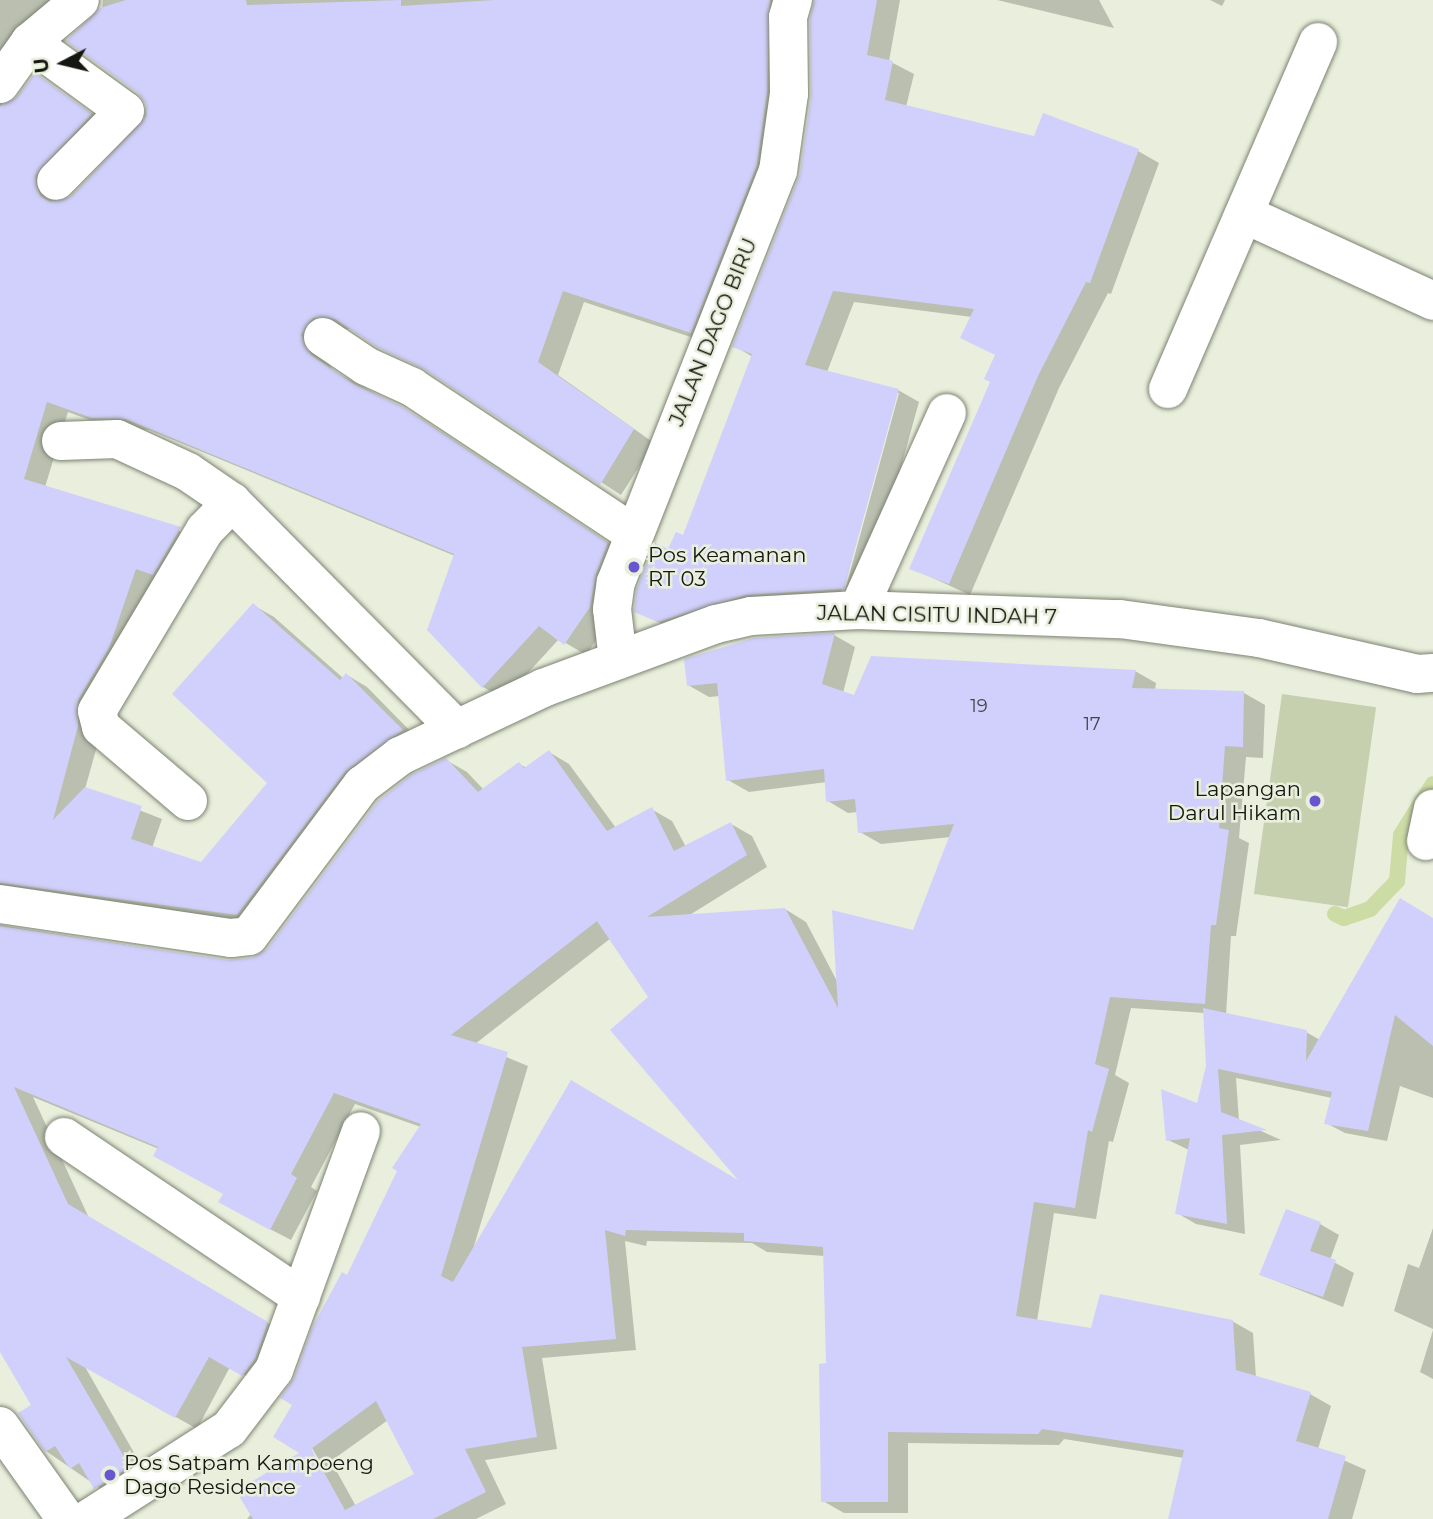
<!DOCTYPE html>
<html>
<head>
<meta charset="utf-8">
<style>
  body { margin:0 }
  #map { position:relative; width:1433px; height:1519px; overflow:hidden; background:#e9efdc; font-family:Montserrat,sans-serif }
  div>[style] { position:absolute }
  [style*='--x'] { left:calc(var(--x)*1px); top:calc(var(--y)*1px); width:calc(var(--w)*1px); rotate:calc(var(--a)*1deg) }
  .green>* { inset:0; background:#c6d0ae; transform-origin:0 0 }
  .shadow>* { inset:0; background:#0003 }
  .stream>* { height:16px; margin:-8px; padding:0 8px; transform-origin:8px; border-radius:8px; background:#cddca5 }
  .building>* { inset:0; background:#d1d0fc }
  .roads { filter:drop-shadow(0 0 2px #7d8272) drop-shadow(0 0 2px #7d8272) }
  .minor>* { height:38px; margin:-19px; padding:0 19px; transform-origin:19px; border-radius:19px; background:#fff }
  .dots>* { width:19px; height:19px; translate:-50% -50%; box-sizing:border-box; border:4px solid #e9efdc; border-radius:50% }
  span { translate:-50% -50%; white-space:nowrap; text-align:center; line-height:1.15; -webkit-text-stroke:5px #e9efdc; paint-order:stroke }
  .number-label { font-size:18px; color:#44454c }
  .number-label span { -webkit-text-stroke-width:0 }
  .street-label { font-size:21px; color:#151711 }
  .poi-label { font-size:21px; color:#151711 }
  .left { translate:0 -50%; text-align:left }
  .right { translate:-100% -50%; text-align:right }
  .north { position:absolute; left:28px; top:28px; width:70px; height:70px; -webkit-text-stroke:5px #e9efdc; paint-order:stroke; rotate:263deg; font-size:19px; font-weight:700; line-height:28px; text-align:center; color:#151711 }
  .north::after { content:''; display:block; margin:auto; width:24px; height:32px; background:#151711; clip-path:polygon(50% 0,100% 100%,50% 72%,0 100%) }
</style>
</head>
<body>
<div id="map">
  <div class="green">
    <div style="left:1282px;top:694px;width:95px;height:202px;rotate:8deg"></div>
  </div>
  <div class="shadow">
    <div style="clip-path:polygon(0 0,81px 0,0 92px)"></div>
    <div style="clip-path:polygon(103px 0,797px 0,787px 105px,712px 344px,584px 302px,558px 375px,654px 443px,621px 495px,438px 376px,354px 329px,334px 329px,321px 347px,332px 370px,423px 420px,628px 556px,611px 619px,586px 655px,559px 639px,504px 699px,483px 687px,455px 556px,149px 430px,114px 429px,68px 412px,45px 487px,171px 526px,191px 538px,99px 739px,85px 789px,162px 819px,152px 848px,202px 864px,269px 783px,253px 605px,274px 617px,343px 678px,347px 675px,367px 687px,422px 743px,258px 926px,0 923px,0 97px,3px 105px,10px 105px,35px 75px,111px 127px,55px 187px,63px 204px,142px 127px,147px 103px,102px 9px)"></div>
    <div style="clip-path:polygon(evenodd,815px 0,900px 0,889px 61px,914px 74px,906px 107px,1036px 138px,1138px 151px,1159px 163px,1111px 294px,1108px 293px,1059px 388px,970px 595px,911px 568px,992px 382px,997px 355px,972px 317px,854px 302px,827px 372px,898px 390px,919px 402px,864px 600px,680px 633px,636px 611px,669px 552px,684px 537px,753px 357px,734px 346px,801px 175px,812px 97px,815px 0,896px 393px,899px 393px,843px 598px,840px 597px,896px 393px)"></div>
    <div style="clip-path:polygon(997px 0,1099px 0,1114px 28px)"></div>
    <div style="clip-path:polygon(1210px 0,1225px 0,1222px 6px)"></div>
    <div style="clip-path:polygon(evenodd,834px 635px,855px 647px,843px 693px,855px 697px,1135px 671px,1156px 683px,1155px 690px,1244px 693px,1265px 705px,1263px 758px,1246px 757px,1239px 838px,1249px 843px,1236px 936px,1231px 936px,1226px 1015px,1306px 1032px,1320px 1040px,1433px 919px,1433px 1098px,1400px 1086px,1387px 1141px,1345px 1133px,1326px 1123px,1332px 1098px,1236px 1078px,1239px 1121px,1281px 1140px,1240px 1145px,1245px 1234px,1196px 1224px,1177px 1213px,1189px 1150px,1168px 1140px,1198px 1105px,1208px 1066px,1205px 1013px,1131px 1008px,1115px 1075px,1129px 1083px,1113px 1142px,1109px 1141px,1096px 1219px,1054px 1213px,1037px 1321px,1092px 1330px,1232px 1321px,1253px 1333px,1256px 1378px,1310px 1394px,1331px 1406px,1318px 1449px,1366px 1470px,1352px 1519px,1170px 1519px,1184px 1458px,1064px 1439px,1059px 1445px,908px 1443px,908px 1513px,844px 1513px,823px 1501px,828px 1365px,825px 1256px,767px 1252px,752px 1243px,647px 1241px,646px 1246px,625px 1241px,636px 1350px,542px 1358px,557px 1449px,485px 1460px,506px 1504px,476px 1519px,414px 1519px,416px 1475px,388px 1420px,331px 1461px,363px 1519px,247px 1519px,302px 1453px,294px 1404px,296px 1379px,421px 1127px,355px 1104px,311px 1187px,317px 1191px,291px 1240px,241px 1214px,225px 1194px,159px 1149px,33px 1097px,89px 1218px,288px 1335px,264px 1386px,230px 1367px,197px 1429px,84px 1365px,149px 1479px,117px 1500px,46px 1451px,33px 1406px,0 1349px,0 925px,228px 961px,252px 959px,268px 950px,446px 760px,467px 772px,484px 790px,519px 764px,527px 768px,549px 752px,569px 764px,616px 828px,651px 809px,672px 821px,686px 847px,731px 824px,752px 836px,767px 867px,688px 916px,785px 909px,806px 922px,838px 983px,914px 932px,951px 837px,881px 844px,860px 832px,858px 812px,848px 813px,828px 801px,827px 782px,749px 792px,728px 780px,720px 696px,709px 697px,688px 685px,834px 635px,611px 938px,650px 997px,744px 1185px,474px 1246px,528px 1066px,475px 1044px,611px 938px,834px 635px,308px 1441px,323px 1467px,319px 1467px,308px 1441px)"></div>
    <div style="clip-path:polygon(1320px 1224px,1339px 1235px,1330px 1260px,1354px 1273px,1343px 1307px,1261px 1275px)"></div>
    <div style="clip-path:polygon(1433px 1228px,1433px 1329px,1394px 1311px,1408px 1264px,1419px 1268px)"></div>
    <div style="clip-path:polygon(1433px 1330px,1433px 1379px,1420px 1372px)"></div>
  </div>
  <div class="stream">
    <div style="--x:1335;--y:914;--w:10;--a:24"></div>
    <div style="--x:1344;--y:918;--w:28;--a:-19"></div>
    <div style="--x:1370;--y:909;--w:39;--a:-46"></div>
    <div style="--x:1397;--y:881;--w:46;--a:-85"></div>
    <div style="--x:1401;--y:835;--w:60;--a:-57.9"></div>
  </div>
  <div class="building">
    <div style="clip-path:polygon(126px 0,246px 0,247px 5px,401px 0,401px 6px,494px 0,770px 0,767px 93px,757px 165px,691px 333px,563px 291px,538px 362px,634px 429px,600px 485px,424px 369px,377px 347px,335px 319px,313px 318px,301px 335px,311px 355px,354px 384px,401px 406px,608px 543px,596px 574px,590px 607px,564px 645px,539px 626px,482px 688px,427px 630px,454px 554px,126px 419px,92px 418px,47px 402px,24px 479px,181px 527px,153px 575px,136px 569px,109px 648px,78px 700px,78px 726px,53px 820px,85px 787px,142px 806px,131px 839px,201px 862px,267px 783px,172px 694px,253px 603px,340px 680px,346px 673px,403px 730px,345px 772px,237px 915px,0 883px,0 106px,17px 97px,35px 73px,92px 114px,35px 176px,40px 196px,50px 202px,72px 196px,146px 116px,146px 104px,138px 93px,66px 41px,100px 8px)"></div>
    <div style="clip-path:polygon(814px 0,877px 0,867px 55px,893px 61px,885px 100px,1034px 136px,1043px 113px,1139px 149px,1090px 283px,1086px 282px,1038px 376px,949px 584px,909px 569px,990px 382px,984px 379px,995px 355px,960px 338px,974px 309px,833px 291px,805px 365px,899px 389px,844px 589px,746px 595px,658px 622px,634px 612px,637px 588px,655px 543px,668px 549px,676px 532px,683px 535px,752px 354px,732px 347px,800px 174px,811px 97px,810px 20px)"></div>
    <div style="clip-path:polygon(evenodd,835px 633px,822px 684px,854px 695px,871px 656px,1136px 670px,1132px 688px,1244px 691px,1243px 747px,1225px 746px,1219px 828px,1229px 830px,1216px 925px,1211px 925px,1205px 1004px,1110px 997px,1095px 1064px,1109px 1069px,1092px 1132px,1088px 1130px,1075px 1208px,1034px 1202px,1016px 1316px,1091px 1328px,1100px 1294px,1233px 1320px,1236px 1370px,1311px 1392px,1296px 1441px,1346px 1456px,1328px 1519px,1168px 1519px,1184px 1450px,1042px 1429px,1038px 1434px,888px 1432px,888px 1502px,821px 1502px,819px 1364px,826px 1363px,823px 1247px,744px 1241px,744px 1233px,626px 1230px,625px 1236px,605px 1230px,616px 1339px,522px 1347px,537px 1437px,465px 1449px,486px 1492px,433px 1519px,253px 1519px,236px 1491px,299px 1453px,273px 1437px,292px 1405px,280px 1398px,294px 1378px,312px 1328px,342px 1272px,347px 1275px,397px 1171px,392px 1168px,421px 1124px,334px 1093px,291px 1174px,297px 1178px,270px 1230px,218px 1202px,223px 1194px,153px 1156px,158px 1147px,14px 1087px,68px 1204px,268px 1322px,255px 1359px,242px 1376px,209px 1357px,175px 1418px,66px 1357px,130px 1467px,94px 1489px,79px 1463px,70px 1469px,55px 1446px,45px 1452px,18px 1413px,31px 1405px,0 1352px,0 926px,228px 960px,252px 958px,267px 949px,378px 801px,411px 775px,446px 758px,478px 792px,519px 762px,524px 768px,549px 750px,607px 831px,652px 807px,674px 851px,731px 822px,747px 855px,647px 917px,785px 908px,838px 1008px,832px 910px,913px 930px,954px 824px,858px 833px,855px 799px,826px 802px,824px 769px,726px 781px,717px 683px,687px 686px,684px 659px,754px 638px,835px 633px,597px 921px,648px 997px,610px 1030px,738px 1180px,571px 1080px,453px 1282px,441px 1276px,508px 1052px,451px 1035px,597px 921px,835px 633px,376px 1401px,414px 1474px,345px 1510px,311px 1449px,376px 1401px)"></div>
    <div style="clip-path:polygon(1400px 898px,1433px 918px,1433px 1046px,1395px 1015px,1368px 1131px,1324px 1124px,1332px 1092px,1218px 1069px,1221px 1112px,1267px 1130px,1222px 1135px,1227px 1224px,1175px 1214px,1190px 1138px,1166px 1141px,1161px 1089px,1197px 1103px,1206px 1066px,1203px 1008px,1307px 1030px,1306px 1061px)"></div>
    <div style="clip-path:polygon(1286px 1209px,1321px 1222px,1310px 1251px,1336px 1260px,1323px 1297px,1259px 1275px)"></div>
  </div>
  <div class="roads">
    <div class="minor">
      <div style="--x:30;--y:42;--w:117;--a:36"></div>
      <div style="--x:125;--y:111;--w:98;--a:134.6"></div>
      <div style="--x:0;--y:84;--w:52;--a:-54.5"></div>
      <div style="--x:30;--y:42;--w:65;--a:-40"></div>
      <div style="--x:1244;--y:214;--w:208;--a:24.7"></div>
      <div style="--x:323;--y:337;--w:52;--a:34"></div>
      <div style="--x:366;--y:366;--w:51;--a:24.5"></div>
      <div style="--x:412;--y:387;--w:265;--a:33.5"></div>
      <div style="--x:1168;--y:389;--w:378;--a:-66.6"></div>
      <div style="--x:61;--y:441;--w:56;--a:-2"></div>
      <div style="--x:117;--y:439;--w:78;--a:24.9"></div>
      <div style="--x:188;--y:472;--w:53;--a:34.3"></div>
      <div style="--x:232;--y:502;--w:320;--a:45.3"></div>
      <div style="--x:858;--y:610;--w:216;--a:-65.7"></div>
      <div style="--x:618;--y:660;--w:51;--a:-96.7"></div>
      <div style="--x:612;--y:609;--w:27;--a:-82"></div>
      <div style="--x:616;--y:582;--w:442;--a:-68.5"></div>
      <div style="--x:778;--y:171;--w:78;--a:-81.9"></div>
      <div style="--x:789;--y:94;--w:77;--a:-90.7"></div>
      <div style="--x:788;--y:17;--w:18;--a:-74"></div>
      <div style="--x:188;--y:801;--w:114;--a:-139.6"></div>
      <div style="--x:101;--y:727;--w:16;--a:-104"></div>
      <div style="--x:97;--y:711;--w:211;--a:-59.2"></div>
      <div style="--x:205;--y:530;--w:39;--a:-46"></div>
      <div style="--x:1426;--y:841;--w:33;--a:-78"></div>
      <div style="--x:0;--y:904;--w:233;--a:8.4"></div>
      <div style="--x:231;--y:938;--w:18;--a:-6"></div>
      <div style="--x:249;--y:936;--w:189;--a:-53.2"></div>
      <div style="--x:362;--y:785;--w:48;--a:-37.3"></div>
      <div style="--x:400;--y:756;--w:158;--a:-25.4"></div>
      <div style="--x:543;--y:688;--w:184;--a:-20.3"></div>
      <div style="--x:716;--y:624;--w:36;--a:-13"></div>
      <div style="--x:751;--y:616;--w:107;--a:-3.2"></div>
      <div style="--x:858;--y:610;--w:262;--a:2"></div>
      <div style="--x:1120;--y:619;--w:140;--a:7.8"></div>
      <div style="--x:1259;--y:638;--w:162;--a:12.8"></div>
      <div style="--x:1417;--y:674;--w:16;--a:-4"></div>
      <div style="--x:64;--y:1137;--w:286;--a:34"></div>
      <div style="--x:0;--y:1426;--w:114;--a:54.6"></div>
      <div style="--x:88;--y:1519;--w:167;--a:-32.6"></div>
      <div style="--x:229;--y:1429;--w:74;--a:-52.7"></div>
      <div style="--x:274;--y:1370;--w:254;--a:-70"></div>
    </div>
  </div>
  <div class="dots">
    <div style="left:634px;top:567px;background:#6855cf"></div>
    <div style="left:1315px;top:801px;background:#6855cf"></div>
    <div style="left:110px;top:1475px;background:#6855cf"></div>
  </div>
  <div class="number-label">
    <span style="left:979px;top:706px">19</span>
    <span style="left:1092px;top:724px">17</span>
  </div>
  <div class="street-label">
    <span style="left:713px;top:332px;rotate:-68deg">JALAN DAGO BIRU</span>
    <span style="left:937px;top:615px;rotate:1deg">JALAN CISITU INDAH 7</span>
  </div>
  <div class="poi-label">
    <span class="left" style="left:648px;top:567px">Pos Keamanan<br>RT 03</span>
    <span class="right" style="left:1301px;top:801px">Lapangan<br>Darul Hikam</span>
    <span class="left" style="left:124px;top:1475px">Pos Satpam Kampoeng<br>Dago Residence</span>
  </div>
  <div class="north">U</div>
</div>
</body>
</html>
